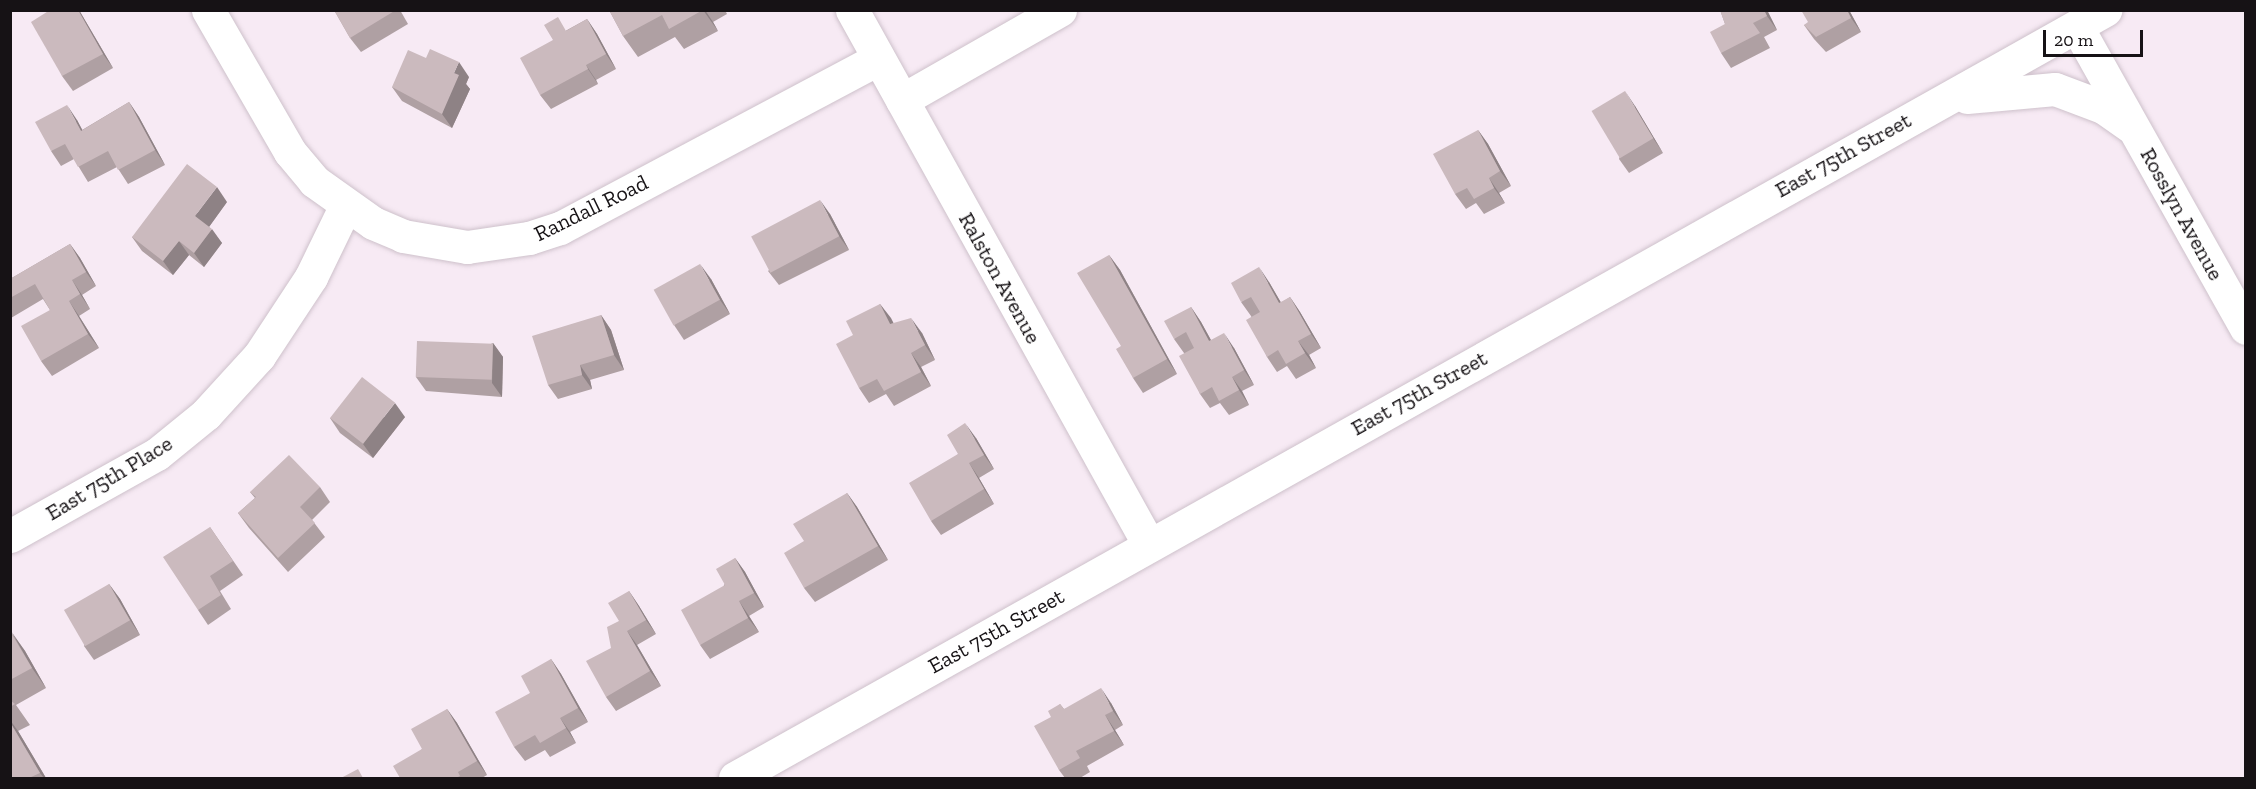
<!DOCTYPE html>
<html>
<head>
<meta charset="utf-8">
<style>
  body { margin:0 }
  #map { position:relative; width:2256px; height:789px; overflow:hidden; background:#f7eaf4; font-family:"Zilla Slab",serif }
  div>[style] { position:absolute }
  [style*='--x'] { left:calc(var(--x)*1px); top:calc(var(--y)*1px); width:calc(var(--w)*1px); rotate:calc(var(--a)*1deg) }
  .roads { filter:drop-shadow(0 0 2px #cec1cb) drop-shadow(0 0 2px #cec1cb) }
  .minor>* { height:33px; margin:-16.5px; padding:0 16.5px; transform-origin:16.5px; border-radius:16.5px; background:#fff }
  .wall>* { inset:0; background:#afa0a3 }
  .shaded-wall>* { inset:0; background:#8e8285 }
  .building>* { inset:0; background:#cbbabe; transform-origin:0 0 }
  span { translate:-50% -50%; white-space:nowrap; text-align:center; line-height:1.15; -webkit-text-stroke:4.5px #fff; paint-order:stroke }
  .street-label { font-size:22px; color:#161215 }
  .frame { position:absolute; inset:0; border:12px solid #161215; pointer-events:none }
  .scale { position:absolute; left:2043px; top:30px; width:100px; height:27px; box-sizing:border-box; border:3px solid #161215; border-top:0; padding-left:8px; font-size:18px; line-height:21px; white-space:nowrap; color:#161215; -webkit-text-stroke:4px #fff; paint-order:stroke }
</style>
</head>
<body>
<div id="map">
  <div class="roads">
    <div class="minor">
      <div style="--x:208;--y:10;--w:164;--a:60"></div>
      <div style="--x:290;--y:152;--w:38;--a:50"></div>
      <div style="--x:314;--y:181;--w:72;--a:35.4"></div>
      <div style="--x:373;--y:223;--w:33;--a:23"></div>
      <div style="--x:403;--y:236;--w:65;--a:9.8"></div>
      <div style="--x:467;--y:247;--w:63;--a:-8.3"></div>
      <div style="--x:529;--y:238;--w:33;--a:-18"></div>
      <div style="--x:560;--y:228;--w:360;--a:-28"></div>
      <div style="--x:852;--y:10;--w:612;--a:60.96"></div>
      <div style="--x:2077;--y:27;--w:345;--a:60.7"></div>
      <div style="--x:1967;--y:97;--w:88;--a:-5.2"></div>
      <div style="--x:2055;--y:89;--w:51;--a:20.6"></div>
      <div style="--x:2103;--y:107;--w:33;--a:35"></div>
      <div style="--x:902;--y:100;--w:182;--a:-29.7"></div>
      <div style="--x:10;--y:536;--w:168;--a:-29.2"></div>
      <div style="--x:157;--y:454;--w:63;--a:-39.2"></div>
      <div style="--x:206;--y:414;--w:79;--a:-47.6"></div>
      <div style="--x:259;--y:356;--w:95;--a:-56.6"></div>
      <div style="--x:311;--y:277;--w:78;--a:-64.1"></div>
      <div style="--x:735;--y:778;--w:1571;--a:-29.27"></div>
    </div>
  </div>
  <div class="wall">
    <div style="clip-path:polygon(50px 10px,79px 10px,113px 68px,73px 91px,62px 76px)"></div>
    <div style="clip-path:polygon(334px 10px,400px 10px,408px 24px,361px 52px,350px 38px)"></div>
    <div style="clip-path:polygon(609px 10px,725px 10px,727px 14px,713px 22px,718px 31px,684px 49px,675px 37px,638px 57px,623px 36px)"></div>
    <div style="clip-path:polygon(1720px 10px,1767px 10px,1777px 30px,1764px 37px,1770px 48px,1731px 68px,1721px 53px,1725px 24px)"></div>
    <div style="clip-path:polygon(1849px 10px,1861px 32px,1826px 52px,1814px 39px,1804px 25px)"></div>
    <div style="clip-path:polygon(587px 19px,597px 34px,616px 69px,596px 80px,598px 84px,551px 109px,540px 95px,553px 40px,567px 30px)"></div>
    <div style="clip-path:polygon(469px 77px,466px 84px,470px 89px,452px 128px,402px 101px,392px 87px)"></div>
    <div style="clip-path:polygon(129px 102px,139px 117px,165px 165px,128px 184px,117px 167px,88px 182px,74px 159px,61px 166px,51px 151px,77px 120px,82px 130px)"></div>
    <div style="clip-path:polygon(1635px 106px,1663px 153px,1629px 173px,1619px 159px)"></div>
    <div style="clip-path:polygon(1478px 130px,1488px 144px,1511px 186px,1499px 193px,1505px 203px,1484px 214px,1476px 203px,1466px 209px,1455px 194px)"></div>
    <div style="clip-path:polygon(227px 202px,209px 227px,222px 243px,204px 267px,189px 255px,173px 275px,142px 251px,132px 237px)"></div>
    <div style="clip-path:polygon(830px 214px,849px 250px,779px 285px,768px 271px)"></div>
    <div style="clip-path:polygon(70px 244px,80px 258px,96px 286px,82px 295px,90px 309px,79px 316px,99px 348px,52px 376px,41px 361px,50px 310px,43px 299px,11px 318px,10px 279px)"></div>
    <div style="clip-path:polygon(1109px 255px,1120px 270px,1177px 374px,1143px 393px,1133px 378px)"></div>
    <div style="clip-path:polygon(711px 279px,730px 314px,684px 340px,674px 325px)"></div>
    <div style="clip-path:polygon(1269px 282px,1281px 303px,1290px 297px,1300px 312px,1321px 348px,1309px 355px,1316px 368px,1296px 379px,1287px 366px,1277px 372px,1267px 357px,1251px 316px,1241px 302px)"></div>
    <div style="clip-path:polygon(880px 304px,893px 323px,922px 333px,935px 360px,921px 367px,931px 386px,894px 406px,886px 394px,869px 403px,859px 388px,853px 335px)"></div>
    <div style="clip-path:polygon(1191px 307px,1201px 322px,1211px 340px,1234px 348px,1254px 385px,1242px 391px,1249px 405px,1229px 415px,1220px 403px,1210px 408px,1200px 394px,1184px 353px,1174px 339px)"></div>
    <div style="clip-path:polygon(601px 315px,611px 330px,624px 370px,590px 380px,592px 389px,558px 399px,548px 385px)"></div>
    <div style="clip-path:polygon(493px 343px,503px 357px,502px 397px,426px 391px,416px 377px)"></div>
    <div style="clip-path:polygon(405px 417px,373px 458px,340px 433px,330px 418px)"></div>
    <div style="clip-path:polygon(976px 438px,994px 469px,979px 478px,994px 504px,941px 535px,931px 521px,958px 454px)"></div>
    <div style="clip-path:polygon(320px 487px,330px 502px,312px 520px,325px 537px,288px 572px,249px 528px,238px 513px,255px 498px,250px 492px)"></div>
    <div style="clip-path:polygon(847px 493px,857px 507px,888px 560px,815px 602px,804px 588px,804px 541px)"></div>
    <div style="clip-path:polygon(210px 527px,243px 575px,220px 591px,231px 609px,208px 625px,198px 610px)"></div>
    <div style="clip-path:polygon(735px 558px,745px 572px,764px 607px,749px 616px,759px 632px,710px 659px,700px 645px)"></div>
    <div style="clip-path:polygon(109px 584px,120px 599px,140px 635px,94px 660px,84px 646px)"></div>
    <div style="clip-path:polygon(629px 591px,639px 606px,656px 634px,637px 645px,661px 686px,616px 711px,606px 697px,619px 621px)"></div>
    <div style="clip-path:polygon(10px 631px,25px 651px,46px 688px,16px 705px,30px 725px,18px 731px,46px 778px,11px 778px,10px 777px)"></div>
    <div style="clip-path:polygon(551px 659px,561px 674px,588px 722px,570px 732px,576px 743px,550px 757px,545px 750px,525px 761px,514px 747px,530px 693px)"></div>
    <div style="clip-path:polygon(1111px 703px,1123px 725px,1115px 730px,1124px 745px,1087px 766px,1090px 772px,1080px 778px,1065px 778px,1059px 770px,1051px 717px,1060px 704px,1064px 709px)"></div>
    <div style="clip-path:polygon(447px 709px,457px 723px,487px 775px,482px 778px,400px 778px,422px 749px)"></div>
  </div>
  <div class="shaded-wall">
    <div style="clip-path:polygon(78px 10px,79px 10px,113px 68px,103px 54px)"></div>
    <div style="clip-path:polygon(703px 10px,705px 10px,713px 22px,718px 31px)"></div>
    <div style="clip-path:polygon(1764px 10px,1767px 10px,1777px 30px,1767px 16px)"></div>
    <div style="clip-path:polygon(1847px 10px,1849px 10px,1861px 32px,1851px 18px)"></div>
    <div style="clip-path:polygon(587px 19px,597px 34px,616px 69px,606px 54px)"></div>
    <div style="clip-path:polygon(459px 62px,469px 77px,466px 84px,470px 89px,452px 128px,442px 114px,454px 73px)"></div>
    <div style="clip-path:polygon(586px 65px,596px 80px,598px 84px,588px 69px)"></div>
    <div style="clip-path:polygon(1625px 91px,1635px 106px,1663px 153px,1653px 138px)"></div>
    <div style="clip-path:polygon(129px 102px,139px 117px,165px 165px,155px 150px)"></div>
    <div style="clip-path:polygon(67px 105px,77px 120px,91px 146px,81px 131px)"></div>
    <div style="clip-path:polygon(1478px 130px,1488px 144px,1511px 186px,1500px 171px)"></div>
    <div style="clip-path:polygon(1489px 178px,1499px 193px,1505px 203px,1494px 188px)"></div>
    <div style="clip-path:polygon(217px 187px,227px 202px,206px 231px,195px 216px)"></div>
    <div style="clip-path:polygon(820px 200px,830px 214px,849px 250px,839px 236px)"></div>
    <div style="clip-path:polygon(212px 229px,222px 243px,204px 267px,194px 253px)"></div>
    <div style="clip-path:polygon(179px 241px,189px 255px,173px 275px,163px 261px)"></div>
    <div style="clip-path:polygon(70px 244px,80px 258px,96px 286px,86px 272px)"></div>
    <div style="clip-path:polygon(1109px 255px,1120px 270px,1177px 374px,1167px 359px)"></div>
    <div style="clip-path:polygon(700px 264px,711px 279px,730px 314px,720px 300px)"></div>
    <div style="clip-path:polygon(1259px 267px,1269px 282px,1290px 318px,1279px 303px)"></div>
    <div style="clip-path:polygon(72px 280px,82px 295px,90px 309px,80px 294px)"></div>
    <div style="clip-path:polygon(1290px 297px,1300px 312px,1321px 348px,1311px 334px)"></div>
    <div style="clip-path:polygon(69px 301px,79px 316px,99px 348px,88px 334px)"></div>
    <div style="clip-path:polygon(880px 304px,891px 318px,901px 338px,890px 324px)"></div>
    <div style="clip-path:polygon(1191px 307px,1201px 322px,1219px 355px,1209px 341px)"></div>
    <div style="clip-path:polygon(601px 315px,611px 330px,624px 370px,614px 355px)"></div>
    <div style="clip-path:polygon(911px 318px,922px 333px,935px 360px,925px 345px)"></div>
    <div style="clip-path:polygon(1224px 333px,1234px 348px,1254px 385px,1244px 370px)"></div>
    <div style="clip-path:polygon(1298px 341px,1309px 355px,1316px 368px,1305px 353px)"></div>
    <div style="clip-path:polygon(493px 343px,503px 357px,502px 397px,492px 383px)"></div>
    <div style="clip-path:polygon(911px 353px,921px 367px,931px 386px,921px 372px)"></div>
    <div style="clip-path:polygon(580px 365px,590px 380px,592px 389px,582px 375px)"></div>
    <div style="clip-path:polygon(1232px 377px,1242px 391px,1249px 405px,1239px 390px)"></div>
    <div style="clip-path:polygon(395px 403px,405px 417px,373px 458px,363px 444px)"></div>
    <div style="clip-path:polygon(965px 423px,976px 438px,994px 469px,984px 455px)"></div>
    <div style="clip-path:polygon(969px 463px,979px 478px,994px 504px,984px 489px)"></div>
    <div style="clip-path:polygon(847px 493px,857px 507px,888px 560px,878px 546px)"></div>
    <div style="clip-path:polygon(735px 558px,745px 572px,764px 607px,754px 593px)"></div>
    <div style="clip-path:polygon(109px 584px,120px 599px,140px 635px,130px 620px)"></div>
    <div style="clip-path:polygon(629px 591px,639px 606px,656px 634px,646px 620px)"></div>
    <div style="clip-path:polygon(739px 601px,749px 616px,759px 632px,748px 618px)"></div>
    <div style="clip-path:polygon(11px 631px,25px 651px,46px 688px,32px 668px)"></div>
    <div style="clip-path:polygon(627px 631px,637px 645px,661px 686px,650px 671px)"></div>
    <div style="clip-path:polygon(551px 659px,561px 674px,588px 722px,578px 708px)"></div>
    <div style="clip-path:polygon(1101px 688px,1111px 703px,1123px 725px,1113px 711px)"></div>
    <div style="clip-path:polygon(447px 709px,457px 723px,487px 775px,477px 761px)"></div>
    <div style="clip-path:polygon(1105px 715px,1115px 730px,1124px 745px,1114px 731px)"></div>
    <div style="clip-path:polygon(560px 718px,570px 732px,576px 743px,566px 728px)"></div>
    <div style="clip-path:polygon(10px 720px,18px 731px,46px 778px,44px 778px,40px 773px,10px 722px)"></div>
  </div>
  <div class="building">
    <div style="clip-path:polygon(50px 10px,78px 10px,103px 54px,62px 76px,31px 22px)"></div>
    <div style="clip-path:polygon(334px 10px,396px 10px,350px 38px)"></div>
    <div style="clip-path:polygon(609px 10px,703px 10px,669px 29px,662px 15px,623px 36px)"></div>
    <div style="clip-path:polygon(1720px 10px,1764px 10px,1767px 16px,1753px 23px,1760px 33px,1721px 53px,1710px 32px,1725px 24px)"></div>
    <div style="clip-path:polygon(1801px 10px,1847px 10px,1851px 18px,1816px 37px,1804px 25px,1808px 22px)"></div>
    <div style="clip-path:polygon(558px 17px,566px 31px,587px 19px,606px 54px,586px 65px,588px 69px,540px 95px,520px 58px,553px 40px,544px 25px)"></div>
    <div style="clip-path:polygon(430px 49px,459px 62px,454px 73px,459px 75px,442px 114px,392px 87px,408px 50px,426px 58px)"></div>
    <div style="left:1625px;top:91px;width:55px;height:39px;rotate:59deg"></div>
    <div style="clip-path:polygon(129px 102px,155px 150px,118px 170px,108px 151px,78px 167px,65px 144px,51px 151px,35px 122px,67px 105px,81px 131px)"></div>
    <div style="clip-path:polygon(1478px 130px,1500px 171px,1489px 178px,1494px 188px,1474px 199px,1467px 188px,1455px 194px,1433px 154px)"></div>
    <div style="clip-path:polygon(187px 164px,217px 187px,195px 216px,212px 229px,194px 253px,179px 241px,163px 261px,132px 237px)"></div>
    <div style="left:820px;top:200px;width:41px;height:78px;rotate:62deg"></div>
    <div style="clip-path:polygon(70px 244px,86px 272px,72px 280px,80px 294px,69px 301px,88px 334px,41px 361px,21px 326px,50px 310px,35px 284px,10px 298px,10px 279px)"></div>
    <div style="clip-path:polygon(1109px 255px,1167px 359px,1133px 378px,1116px 349px,1121px 346px,1077px 273px)"></div>
    <div style="left:700px;top:264px;width:41px;height:53px;rotate:61deg"></div>
    <div style="clip-path:polygon(1259px 267px,1279px 303px,1290px 297px,1311px 334px,1298px 341px,1305px 353px,1286px 364px,1278px 350px,1267px 357px,1246px 320px,1260px 312px,1251px 297px,1241px 302px,1231px 283px)"></div>
    <div style="clip-path:polygon(880px 304px,890px 324px,911px 318px,925px 345px,911px 353px,921px 372px,884px 391px,877px 379px,859px 388px,836px 344px,853px 335px,846px 321px)"></div>
    <div style="clip-path:polygon(1191px 307px,1209px 341px,1224px 333px,1244px 370px,1232px 377px,1239px 390px,1219px 401px,1212px 387px,1200px 394px,1179px 356px,1194px 348px,1186px 332px,1174px 339px,1164px 321px)"></div>
    <div style="clip-path:polygon(601px 315px,614px 355px,580px 365px,582px 375px,548px 385px,532px 336px)"></div>
    <div style="left:417px;top:341px;width:76px;height:36px;rotate:2deg"></div>
    <div style="left:362px;top:377px;width:42px;height:52px;rotate:38deg"></div>
    <div style="clip-path:polygon(965px 423px,984px 455px,969px 463px,984px 489px,931px 521px,909px 483px,958px 454px,947px 435px)"></div>
    <div style="clip-path:polygon(289px 455px,320px 487px,300px 507px,315px 523px,278px 558px,238px 513px,256px 497px,250px 492px)"></div>
    <div style="clip-path:polygon(847px 493px,878px 546px,804px 588px,784px 553px,804px 541px,793px 524px)"></div>
    <div style="clip-path:polygon(210px 527px,233px 561px,210px 576px,221px 595px,198px 610px,163px 557px)"></div>
    <div style="clip-path:polygon(735px 558px,754px 593px,739px 601px,748px 618px,700px 645px,681px 610px,725px 585px,716px 569px)"></div>
    <div style="left:109px;top:584px;width:42px;height:52px;rotate:60deg"></div>
    <div style="clip-path:polygon(629px 591px,646px 620px,627px 631px,650px 671px,606px 697px,586px 661px,611px 648px,607px 627px,619px 621px,608px 603px)"></div>
    <div style="clip-path:polygon(10px 631px,32px 668px,10px 680px)"></div>
    <div style="clip-path:polygon(551px 659px,578px 708px,560px 718px,566px 728px,540px 743px,535px 735px,514px 747px,495px 712px,530px 693px,521px 676px)"></div>
    <div style="clip-path:polygon(1101px 688px,1113px 711px,1105px 715px,1114px 731px,1076px 751px,1080px 758px,1059px 770px,1034px 726px,1051px 717px,1048px 711px,1060px 704px,1064px 709px)"></div>
    <div style="clip-path:polygon(10px 700px,15px 704px,10px 707px)"></div>
    <div style="clip-path:polygon(447px 709px,477px 761px,458px 772px,460px 776px,456px 778px,400px 778px,393px 766px,422px 749px,411px 729px)"></div>
    <div style="clip-path:polygon(10px 722px,40px 773px,29px 778px,11px 778px,10px 777px)"></div>
    <div style="clip-path:polygon(358px 769px,363px 778px,341px 778px)"></div>
  </div>
  <div class="street-label">
    <span style="left:1843px;top:155px;rotate:-29deg">East 75th Street</span>
    <span style="left:591px;top:208px;rotate:-26deg">Randall Road</span>
    <span style="left:2182px;top:214px;rotate:61deg">Rosslyn Avenue</span>
    <span style="left:1000px;top:278px;rotate:61deg">Ralston Avenue</span>
    <span style="left:1419px;top:393px;rotate:-29deg">East 75th Street</span>
    <span style="left:109px;top:478px;rotate:-31deg">East 75th Place</span>
    <span style="left:996px;top:631px;rotate:-29deg">East 75th Street</span>
  </div>
  <div class="frame"></div>
  <div class="scale">20 m</div>
</div>
</body>
</html>
